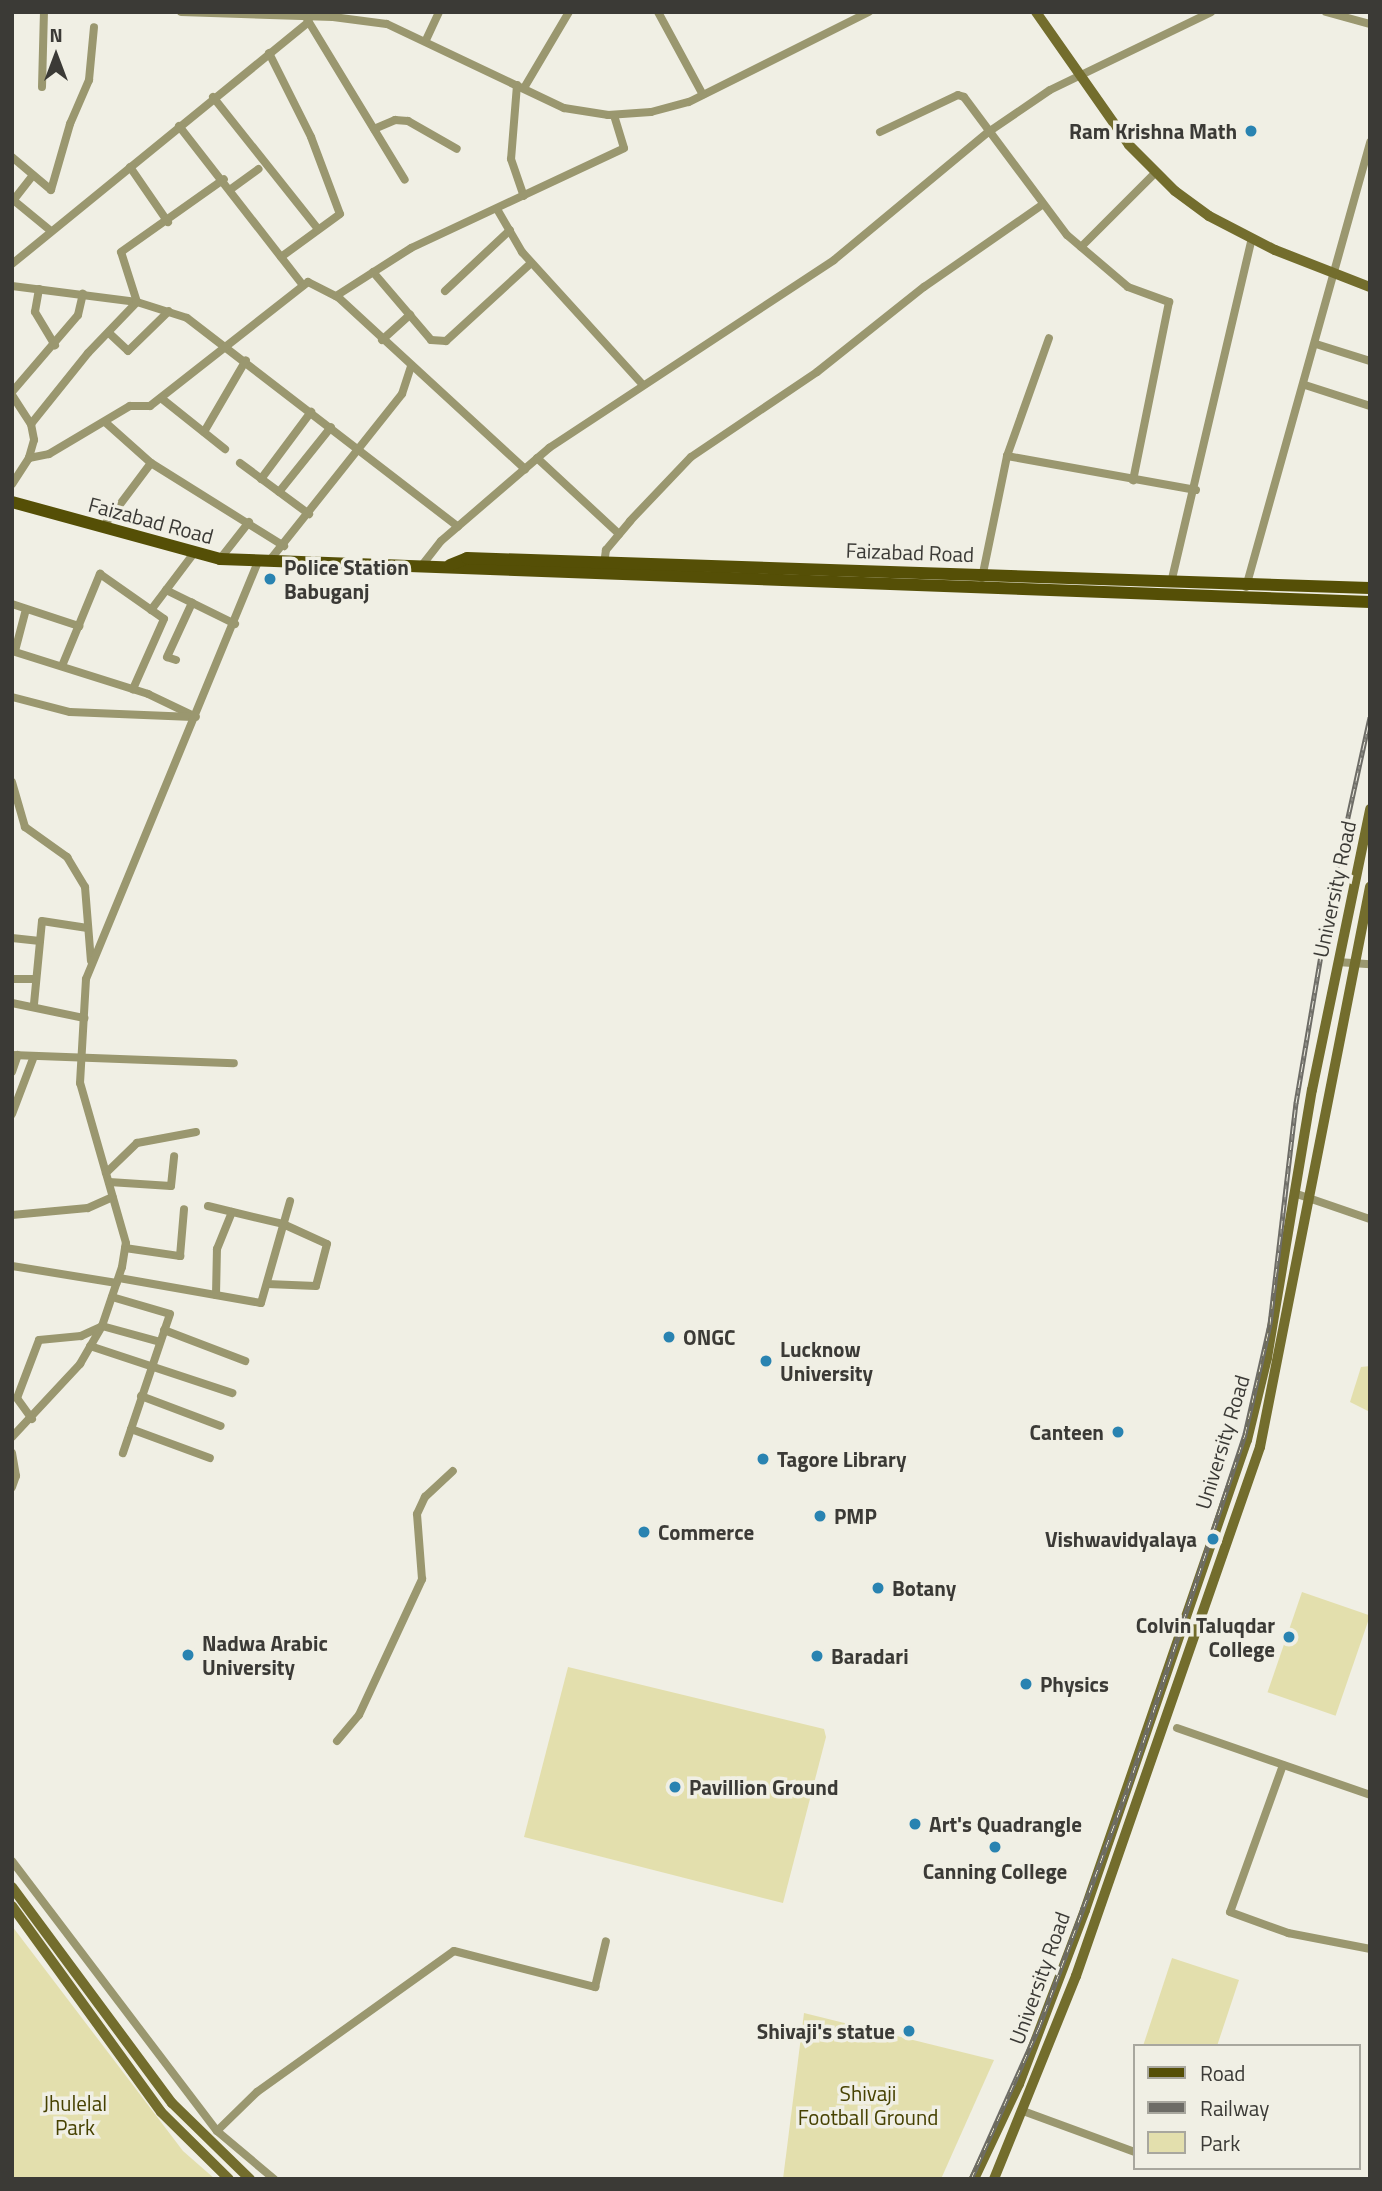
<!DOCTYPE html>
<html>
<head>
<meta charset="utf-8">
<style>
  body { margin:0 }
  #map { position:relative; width:1382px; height:2191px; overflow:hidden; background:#f0efe4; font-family:"Titillium Web",sans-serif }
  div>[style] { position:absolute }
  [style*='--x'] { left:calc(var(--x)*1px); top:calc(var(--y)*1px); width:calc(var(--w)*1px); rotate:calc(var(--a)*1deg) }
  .green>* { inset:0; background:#e3dfad; transform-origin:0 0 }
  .street>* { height:8px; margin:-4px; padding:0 4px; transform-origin:4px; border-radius:4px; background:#9a976f }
  .secondary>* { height:10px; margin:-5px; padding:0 5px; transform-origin:5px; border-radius:5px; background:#736d2d }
  .primary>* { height:12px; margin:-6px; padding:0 6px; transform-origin:6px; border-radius:6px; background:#554f06 }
  .rail>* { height:5px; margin-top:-2.5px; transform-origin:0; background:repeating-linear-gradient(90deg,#f0efe4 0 8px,#6d6c66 0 16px); box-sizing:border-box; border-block:2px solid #6d6c66 }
  .dots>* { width:19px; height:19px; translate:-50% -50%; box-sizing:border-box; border:4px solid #f0efe4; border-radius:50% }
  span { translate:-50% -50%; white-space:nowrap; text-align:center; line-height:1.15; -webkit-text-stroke:7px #f0efe4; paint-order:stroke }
  .poi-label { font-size:21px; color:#3b3a36; font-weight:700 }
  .right { translate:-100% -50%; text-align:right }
  .left { translate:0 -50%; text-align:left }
  .street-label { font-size:21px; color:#3b3a36 }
  .park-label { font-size:21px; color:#464101 }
  .frame { position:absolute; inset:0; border:14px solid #3b3a36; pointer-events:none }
  .legend { position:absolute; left:1133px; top:2044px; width:228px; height:126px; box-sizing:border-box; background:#f0efe4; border:2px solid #a8a79e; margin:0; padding:9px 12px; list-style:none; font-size:21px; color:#3b3a36 }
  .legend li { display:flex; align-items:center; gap:14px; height:35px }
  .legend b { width:35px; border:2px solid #a8a79e }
  .north { position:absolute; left:21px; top:21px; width:70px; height:70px; -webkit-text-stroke:5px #f0efe4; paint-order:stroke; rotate:0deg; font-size:19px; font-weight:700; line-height:28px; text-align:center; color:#3b3a36 }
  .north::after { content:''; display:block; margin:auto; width:24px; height:32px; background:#3b3a36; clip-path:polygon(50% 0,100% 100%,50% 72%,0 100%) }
</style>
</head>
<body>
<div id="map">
  <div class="green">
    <div style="clip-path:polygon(1370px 1366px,1370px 1412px,1350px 1402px,1361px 1367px)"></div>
    <div style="left:1302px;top:1592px;width:72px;height:106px;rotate:19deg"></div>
    <div style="clip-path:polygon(568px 1667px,824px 1729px,826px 1737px,783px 1903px,524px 1837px)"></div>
    <div style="clip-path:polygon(12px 1926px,183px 2151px,215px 2179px,12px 2179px)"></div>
    <div style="clip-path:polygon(1172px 1958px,1239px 1980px,1217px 2046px,1143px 2046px)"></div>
    <div style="clip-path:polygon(804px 2013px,994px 2060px,941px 2179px,783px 2179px)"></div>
  </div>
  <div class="street">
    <div style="--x:181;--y:12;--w:152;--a:1.9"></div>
    <div style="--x:333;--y:17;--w:54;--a:7.4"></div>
    <div style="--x:387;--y:24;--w:196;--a:25.4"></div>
    <div style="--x:564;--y:108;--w:45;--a:9"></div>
    <div style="--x:608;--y:115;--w:43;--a:-4"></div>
    <div style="--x:651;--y:112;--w:39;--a:-15"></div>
    <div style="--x:689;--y:102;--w:201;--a:-26.6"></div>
    <div style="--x:658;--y:12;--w:94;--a:61.5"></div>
    <div style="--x:1326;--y:12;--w:46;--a:15.3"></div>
    <div style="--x:307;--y:19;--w:188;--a:58.7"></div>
    <div style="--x:426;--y:40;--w:31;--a:-65"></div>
    <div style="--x:269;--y:53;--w:94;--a:63.4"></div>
    <div style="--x:311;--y:137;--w:82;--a:69.4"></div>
    <div style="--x:340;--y:214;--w:73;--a:143.9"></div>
    <div style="--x:517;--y:85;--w:74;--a:94.6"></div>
    <div style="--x:511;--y:159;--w:39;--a:71"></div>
    <div style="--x:42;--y:87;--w:75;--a:-88.5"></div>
    <div style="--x:524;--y:88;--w:88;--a:-59.4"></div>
    <div style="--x:213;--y:97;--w:169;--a:51.5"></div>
    <div style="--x:179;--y:126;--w:202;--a:52.1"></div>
    <div style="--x:374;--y:129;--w:23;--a:-23"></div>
    <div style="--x:395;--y:120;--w:13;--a:4"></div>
    <div style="--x:408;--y:121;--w:56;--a:29.7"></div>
    <div style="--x:880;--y:132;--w:86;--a:-25.4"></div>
    <div style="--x:958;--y:95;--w:6;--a:18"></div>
    <div style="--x:964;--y:97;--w:172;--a:53.3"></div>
    <div style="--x:1067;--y:235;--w:80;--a:40.4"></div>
    <div style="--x:1128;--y:287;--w:44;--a:20.1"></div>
    <div style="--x:1169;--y:302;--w:182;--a:101.4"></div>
    <div style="--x:12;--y:157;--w:51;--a:40.2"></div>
    <div style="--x:51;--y:190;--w:69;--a:-73.9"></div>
    <div style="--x:70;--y:124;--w:48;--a:-66.6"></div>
    <div style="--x:89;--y:80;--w:53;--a:-84.6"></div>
    <div style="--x:130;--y:167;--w:67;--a:55.4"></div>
    <div style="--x:231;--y:189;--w:34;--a:-36"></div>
    <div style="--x:12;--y:199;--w:50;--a:39.4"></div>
    <div style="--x:12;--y:202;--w:34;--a:-52"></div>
    <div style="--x:497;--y:209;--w:50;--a:59.8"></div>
    <div style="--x:522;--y:252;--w:178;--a:47.7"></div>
    <div style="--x:1081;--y:247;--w:106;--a:-45"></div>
    <div style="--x:12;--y:264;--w:383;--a:-39.2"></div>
    <div style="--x:373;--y:272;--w:89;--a:49.5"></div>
    <div style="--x:431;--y:340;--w:15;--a:4"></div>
    <div style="--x:446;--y:341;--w:115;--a:-42.5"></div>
    <div style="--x:12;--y:286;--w:126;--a:7.3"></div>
    <div style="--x:137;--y:302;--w:52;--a:17.7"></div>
    <div style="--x:187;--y:318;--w:342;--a:37.6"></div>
    <div style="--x:39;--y:289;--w:23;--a:100"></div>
    <div style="--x:35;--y:312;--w:39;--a:59"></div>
    <div style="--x:445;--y:291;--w:89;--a:-43.2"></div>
    <div style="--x:336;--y:296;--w:89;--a:-32.6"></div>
    <div style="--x:411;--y:248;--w:235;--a:-25.1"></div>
    <div style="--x:624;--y:148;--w:34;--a:-107"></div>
    <div style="--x:109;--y:333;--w:26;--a:43"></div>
    <div style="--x:128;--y:351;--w:57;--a:-44.3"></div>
    <div style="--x:382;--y:340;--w:38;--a:-42"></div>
    <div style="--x:1316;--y:344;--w:57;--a:17.5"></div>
    <div style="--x:1305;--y:385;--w:68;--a:17.9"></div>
    <div style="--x:12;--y:392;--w:101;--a:-49.4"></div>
    <div style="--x:78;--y:315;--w:22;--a:-77"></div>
    <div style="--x:12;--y:395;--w:35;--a:57"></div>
    <div style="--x:31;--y:424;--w:16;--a:79"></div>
    <div style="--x:34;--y:440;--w:19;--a:106"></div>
    <div style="--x:29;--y:458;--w:31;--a:123"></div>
    <div style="--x:161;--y:398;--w:82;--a:38.6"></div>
    <div style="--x:105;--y:422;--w:62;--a:41.7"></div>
    <div style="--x:151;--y:463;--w:157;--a:32"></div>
    <div style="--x:31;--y:424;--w:91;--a:-51.2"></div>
    <div style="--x:88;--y:353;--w:71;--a:-46.1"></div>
    <div style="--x:137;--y:302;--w:52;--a:-107.7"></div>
    <div style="--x:121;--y:252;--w:126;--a:-35.3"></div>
    <div style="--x:204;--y:432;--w:83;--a:-59.7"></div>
    <div style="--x:1007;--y:456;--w:192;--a:10.2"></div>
    <div style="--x:29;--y:458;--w:20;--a:-11"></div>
    <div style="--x:49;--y:454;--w:94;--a:-30.7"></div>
    <div style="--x:130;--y:406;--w:20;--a:0"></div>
    <div style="--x:150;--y:406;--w:201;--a:-38.1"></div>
    <div style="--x:308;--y:282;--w:35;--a:27"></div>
    <div style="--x:339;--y:298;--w:253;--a:42.6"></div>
    <div style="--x:537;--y:458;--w:112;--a:42.8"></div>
    <div style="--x:240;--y:463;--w:86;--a:36.5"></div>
    <div style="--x:261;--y:479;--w:84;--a:-53.3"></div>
    <div style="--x:279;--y:492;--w:83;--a:-51.3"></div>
    <div style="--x:103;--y:527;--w:80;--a:-53.1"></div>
    <div style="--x:220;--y:559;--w:47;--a:-51.9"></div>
    <div style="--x:270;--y:560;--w:212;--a:-51.5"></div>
    <div style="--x:402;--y:394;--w:29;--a:-72"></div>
    <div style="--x:423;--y:564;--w:29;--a:-52"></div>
    <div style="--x:441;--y:541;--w:143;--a:-40.7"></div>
    <div style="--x:549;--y:448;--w:341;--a:-33.4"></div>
    <div style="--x:834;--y:260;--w:199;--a:-39.7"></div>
    <div style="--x:987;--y:133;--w:76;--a:-34.3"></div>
    <div style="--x:1050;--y:90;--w:179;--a:-25.8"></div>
    <div style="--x:604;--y:564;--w:14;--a:-82"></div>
    <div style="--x:606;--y:550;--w:38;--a:-50"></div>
    <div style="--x:630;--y:521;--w:88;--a:-46.4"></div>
    <div style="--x:691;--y:457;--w:152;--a:-34"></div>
    <div style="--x:817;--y:372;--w:137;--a:-38.5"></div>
    <div style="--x:924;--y:287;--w:144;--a:-34.8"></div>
    <div style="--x:982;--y:578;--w:125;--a:-78.4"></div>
    <div style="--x:1007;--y:456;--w:125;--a:-70.4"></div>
    <div style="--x:1171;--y:583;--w:354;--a:-76.8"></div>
    <div style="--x:1246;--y:587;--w:462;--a:-74.4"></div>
    <div style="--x:166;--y:590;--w:77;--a:26.2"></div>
    <div style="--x:12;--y:604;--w:71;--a:18.2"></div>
    <div style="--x:151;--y:610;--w:71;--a:-53"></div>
    <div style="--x:12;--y:651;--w:143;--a:17.5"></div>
    <div style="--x:148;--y:694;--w:53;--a:25.6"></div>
    <div style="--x:15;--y:651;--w:43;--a:-75.3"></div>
    <div style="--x:176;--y:660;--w:9;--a:-162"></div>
    <div style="--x:167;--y:657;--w:60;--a:-65.2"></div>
    <div style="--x:62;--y:666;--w:100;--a:-67.6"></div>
    <div style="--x:100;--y:574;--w:78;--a:35.1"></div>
    <div style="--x:164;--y:619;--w:77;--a:113.9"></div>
    <div style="--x:12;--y:697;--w:60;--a:14.5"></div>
    <div style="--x:70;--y:712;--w:123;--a:2.3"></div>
    <div style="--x:12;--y:782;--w:47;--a:73.9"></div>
    <div style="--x:25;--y:827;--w:52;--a:35.5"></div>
    <div style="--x:67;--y:857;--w:35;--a:59"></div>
    <div style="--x:85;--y:887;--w:74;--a:85.4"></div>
    <div style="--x:12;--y:938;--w:28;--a:6"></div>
    <div style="--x:1338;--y:962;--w:32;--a:4"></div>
    <div style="--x:12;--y:979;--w:22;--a:0"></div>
    <div style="--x:12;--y:1003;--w:74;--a:11.8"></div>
    <div style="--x:34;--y:1004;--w:83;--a:-84.5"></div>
    <div style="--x:42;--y:921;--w:46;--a:8.8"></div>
    <div style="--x:12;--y:1055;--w:222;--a:2.1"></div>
    <div style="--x:12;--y:1072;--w:18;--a:-71"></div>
    <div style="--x:12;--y:1114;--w:62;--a:-69.2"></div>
    <div style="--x:106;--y:1173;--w:43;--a:-44.1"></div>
    <div style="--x:137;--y:1143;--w:60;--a:-10.6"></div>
    <div style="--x:109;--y:1182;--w:62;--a:3.7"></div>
    <div style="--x:171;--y:1186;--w:30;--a:-84"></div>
    <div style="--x:1294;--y:1193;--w:80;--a:18.9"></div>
    <div style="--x:208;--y:1206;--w:77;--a:13.5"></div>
    <div style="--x:283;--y:1224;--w:48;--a:24.4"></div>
    <div style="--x:327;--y:1244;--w:43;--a:104.7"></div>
    <div style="--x:316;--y:1286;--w:49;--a:-177.7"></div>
    <div style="--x:12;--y:1215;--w:76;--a:-5.3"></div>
    <div style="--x:88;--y:1208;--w:27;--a:-24"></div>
    <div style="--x:125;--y:1248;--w:56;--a:8.3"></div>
    <div style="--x:180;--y:1256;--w:47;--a:-85.1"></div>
    <div style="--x:12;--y:1266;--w:106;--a:9.2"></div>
    <div style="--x:119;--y:1278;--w:144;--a:10"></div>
    <div style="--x:261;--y:1303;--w:106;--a:-74.1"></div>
    <div style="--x:216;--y:1295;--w:46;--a:-88.8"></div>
    <div style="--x:217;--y:1249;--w:40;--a:-68"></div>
    <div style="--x:112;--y:1297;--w:60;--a:16.3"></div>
    <div style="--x:170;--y:1314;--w:147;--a:108.7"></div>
    <div style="--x:164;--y:1330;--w:87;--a:20.9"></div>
    <div style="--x:90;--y:1346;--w:150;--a:18.3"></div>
    <div style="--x:141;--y:1396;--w:85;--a:20.6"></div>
    <div style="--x:32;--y:1419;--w:26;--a:-126"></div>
    <div style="--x:17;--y:1398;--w:62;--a:-69.2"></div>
    <div style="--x:39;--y:1340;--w:42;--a:-5.4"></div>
    <div style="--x:81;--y:1336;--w:23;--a:-25"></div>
    <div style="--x:102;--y:1326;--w:60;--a:15.4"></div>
    <div style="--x:131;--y:1429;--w:84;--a:20.2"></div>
    <div style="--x:12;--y:1437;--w:100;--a:-47"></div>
    <div style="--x:80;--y:1364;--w:44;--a:-59.9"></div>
    <div style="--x:102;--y:1326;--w:62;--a:-71.3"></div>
    <div style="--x:122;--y:1267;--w:24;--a:-81"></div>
    <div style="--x:126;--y:1243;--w:166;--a:-106"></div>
    <div style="--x:80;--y:1083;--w:104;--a:-86.7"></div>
    <div style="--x:86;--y:979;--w:453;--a:-67.6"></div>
    <div style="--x:12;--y:1453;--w:23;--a:80"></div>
    <div style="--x:16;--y:1476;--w:12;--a:110"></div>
    <div style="--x:1177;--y:1728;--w:204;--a:19.1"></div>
    <div style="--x:337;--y:1741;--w:34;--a:-50"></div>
    <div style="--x:359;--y:1715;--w:150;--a:-65.1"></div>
    <div style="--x:422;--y:1579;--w:65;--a:-94.4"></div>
    <div style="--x:417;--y:1514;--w:19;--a:-65"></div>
    <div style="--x:425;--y:1497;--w:38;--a:-43"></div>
    <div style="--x:1283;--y:1765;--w:156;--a:109.8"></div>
    <div style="--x:1230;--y:1912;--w:62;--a:19.9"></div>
    <div style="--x:1288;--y:1933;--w:84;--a:11"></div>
    <div style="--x:12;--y:1861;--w:339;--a:52.8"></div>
    <div style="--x:217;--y:2131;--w:75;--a:40.1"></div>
    <div style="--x:1023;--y:2111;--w:119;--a:20.1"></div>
    <div style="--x:217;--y:2131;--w:56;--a:-44.3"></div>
    <div style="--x:257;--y:2092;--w:242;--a:-35.6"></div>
    <div style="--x:454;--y:1951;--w:146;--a:14.3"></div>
    <div style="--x:595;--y:1987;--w:47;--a:-76.6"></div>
  </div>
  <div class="secondary">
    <div style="--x:1036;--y:12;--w:162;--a:55"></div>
    <div style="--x:1129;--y:145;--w:65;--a:45"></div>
    <div style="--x:1175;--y:191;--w:42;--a:36.3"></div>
    <div style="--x:1209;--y:216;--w:74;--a:27.3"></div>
    <div style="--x:1275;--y:250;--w:102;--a:21.3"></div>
    <div style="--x:12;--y:1887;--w:269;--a:53.5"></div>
    <div style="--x:172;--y:2103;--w:109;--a:44.3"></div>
    <div style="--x:12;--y:1906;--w:254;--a:54.1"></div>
    <div style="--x:161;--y:2112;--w:95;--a:44.6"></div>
    <div style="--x:974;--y:2179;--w:105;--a:-64.7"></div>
    <div style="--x:1019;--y:2084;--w:186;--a:-69.2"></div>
    <div style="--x:1085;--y:1910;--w:497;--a:-71"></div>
    <div style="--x:1247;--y:1440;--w:84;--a:-76.3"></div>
    <div style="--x:1267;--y:1358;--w:272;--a:-80.5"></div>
    <div style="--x:1312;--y:1090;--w:287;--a:-78.3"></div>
    <div style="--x:994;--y:2179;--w:219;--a:-68"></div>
    <div style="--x:1076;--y:1976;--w:560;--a:-70.82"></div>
    <div style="--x:1260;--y:1447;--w:571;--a:-78.89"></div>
  </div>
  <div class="primary">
    <div style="--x:12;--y:502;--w:216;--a:15.3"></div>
    <div style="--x:220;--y:559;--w:1151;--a:2.14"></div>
    <div style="--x:450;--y:565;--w:18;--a:-22"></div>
    <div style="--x:467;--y:558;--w:903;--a:1.9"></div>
  </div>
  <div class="rail">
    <div style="--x:971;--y:2179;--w:167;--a:-65.9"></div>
    <div style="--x:1039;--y:2027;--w:255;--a:-69.6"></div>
    <div style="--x:1128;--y:1788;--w:373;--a:-71.7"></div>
    <div style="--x:1245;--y:1434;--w:113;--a:-77.2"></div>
    <div style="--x:1270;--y:1324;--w:223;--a:-83.3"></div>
    <div style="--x:1296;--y:1103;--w:216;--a:-80.4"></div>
    <div style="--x:1332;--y:890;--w:177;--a:-77.6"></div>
  </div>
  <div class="dots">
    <div style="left:1251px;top:131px;background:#2983b1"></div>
    <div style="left:270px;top:579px;background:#2983b1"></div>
    <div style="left:669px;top:1337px;background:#2983b1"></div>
    <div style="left:766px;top:1361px;background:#2983b1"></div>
    <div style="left:1118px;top:1432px;background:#2983b1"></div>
    <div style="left:763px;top:1459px;background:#2983b1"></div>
    <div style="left:820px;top:1516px;background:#2983b1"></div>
    <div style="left:644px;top:1532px;background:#2983b1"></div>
    <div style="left:1213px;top:1539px;background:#2983b1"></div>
    <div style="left:878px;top:1588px;background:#2983b1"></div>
    <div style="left:1289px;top:1637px;background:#2983b1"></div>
    <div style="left:188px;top:1655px;background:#2983b1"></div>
    <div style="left:817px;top:1656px;background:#2983b1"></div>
    <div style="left:1026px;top:1684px;background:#2983b1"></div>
    <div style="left:675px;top:1787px;background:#2983b1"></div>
    <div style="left:915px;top:1824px;background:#2983b1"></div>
    <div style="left:995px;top:1847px;background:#2983b1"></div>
    <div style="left:909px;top:2031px;background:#2983b1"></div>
  </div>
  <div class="poi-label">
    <span class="right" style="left:1237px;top:131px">Ram Krishna Math</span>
    <span class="left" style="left:284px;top:579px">Police Station<br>Babuganj</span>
    <span class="left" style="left:683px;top:1337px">ONGC</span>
    <span class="left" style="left:780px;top:1361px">Lucknow<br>University</span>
    <span class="right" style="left:1104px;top:1432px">Canteen</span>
    <span class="left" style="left:777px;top:1459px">Tagore Library</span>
    <span class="left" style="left:834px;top:1516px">PMP</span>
    <span class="left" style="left:658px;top:1532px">Commerce</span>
    <span class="right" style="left:1197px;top:1539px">Vishwavidyalaya</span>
    <span class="left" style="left:892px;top:1588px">Botany</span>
    <span class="right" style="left:1275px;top:1637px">Colvin Taluqdar<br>College</span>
    <span class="left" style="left:202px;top:1655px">Nadwa Arabic<br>University</span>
    <span class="left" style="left:831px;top:1656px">Baradari</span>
    <span class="left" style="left:1040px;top:1684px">Physics</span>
    <span class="left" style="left:689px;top:1787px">Pavillion Ground</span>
    <span class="left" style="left:929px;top:1824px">Art's Quadrangle</span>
    <span style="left:995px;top:1871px">Canning College</span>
    <span class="right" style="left:895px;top:2031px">Shivaji's statue</span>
  </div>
  <div class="street-label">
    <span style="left:151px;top:520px;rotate:15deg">Faizabad Road</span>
    <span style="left:910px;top:552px;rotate:2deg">Faizabad Road</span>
    <span style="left:1334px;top:889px;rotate:-78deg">University Road</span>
    <span style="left:1222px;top:1442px;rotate:-73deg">University Road</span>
    <span style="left:1039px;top:1978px;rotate:-70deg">University Road</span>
  </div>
  <div class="park-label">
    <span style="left:868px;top:2105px">Shivaji<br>Football Ground</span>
    <span style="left:75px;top:2115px">Jhulelal<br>Park</span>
  </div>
  <div class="frame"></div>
  <ul class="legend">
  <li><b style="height:9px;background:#554f06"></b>Road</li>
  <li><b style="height:9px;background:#6d6c66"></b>Railway</li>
  <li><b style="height:19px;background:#e3dfad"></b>Park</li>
  </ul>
  <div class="north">N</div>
</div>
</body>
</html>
